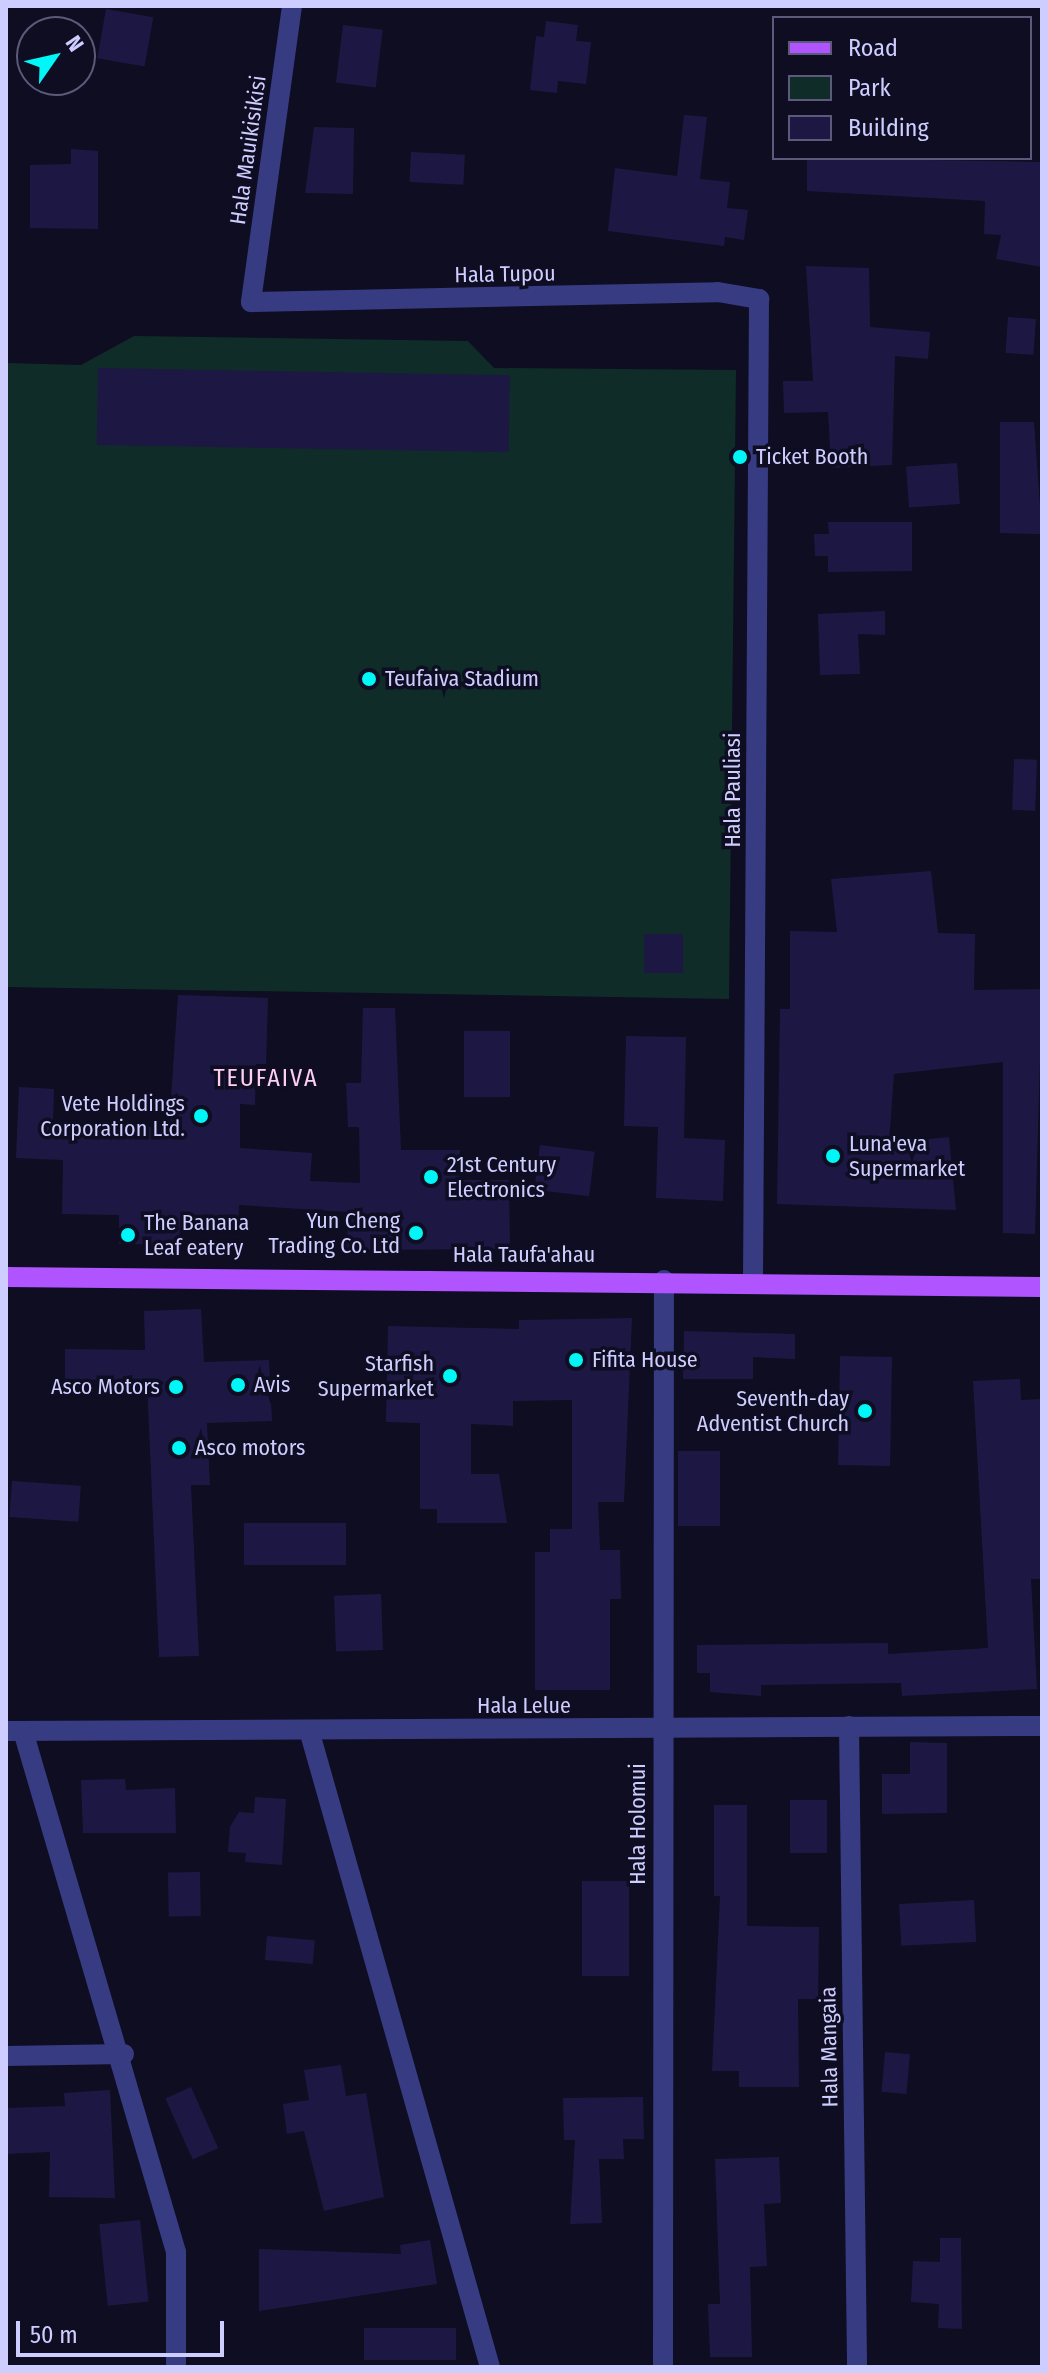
<!DOCTYPE html>
<html>
<head>
<meta charset="utf-8">
<style>
  body { margin:0 }
  #map { position:relative; width:1048px; height:2373px; overflow:hidden; background:#0e0d22; font-family:"Fira Sans Condensed",sans-serif }
  div>[style] { position:absolute }
  [style*='--x'] { left:calc(var(--x)*1px); top:calc(var(--y)*1px); width:calc(var(--w)*1px); rotate:calc(var(--a)*1deg) }
  .green>* { inset:0; background:#102c28 }
  .building>* { inset:0; background:#1d1843; transform-origin:0 0 }
  .street>* { height:20px; margin:-10px; padding:0 10px; transform-origin:10px; border-radius:10px; background:#373b82 }
  .primary>* { height:20px; margin:-10px; padding:0 10px; transform-origin:10px; border-radius:10px; background:#af54ff }
  .dots>* { width:22px; height:22px; translate:-50% -50%; box-sizing:border-box; border:4px solid #0e0d22; border-radius:50% }
  span { translate:-50% -50%; white-space:nowrap; text-align:center; line-height:1.15; -webkit-text-stroke:7px #0e0d22; paint-order:stroke }
  .street-label { font-size:22px; color:#cecdff }
  .poi-label { font-size:22px; color:#cecdff }
  .left { translate:0 -50%; text-align:left }
  .right { translate:-100% -50%; text-align:right }
  .neighbourhood-label { font-size:24px; color:#ffcff2; letter-spacing:2px }
  .frame { position:absolute; inset:0; border:8px solid #cecdff; pointer-events:none }
  .legend { position:absolute; left:772px; top:16px; width:260px; height:144px; box-sizing:border-box; background:#0e0d22; border:2px solid #5b5a7a; margin:0; padding:10px 14px; list-style:none; font-size:24px; color:#cecdff }
  .legend li { display:flex; align-items:center; gap:16px; height:40px }
  .legend b { width:40px; border:2px solid #5b5a7a }
  .north { position:absolute; left:16px; top:16px; width:80px; height:80px; box-sizing:border-box; background:#0e0d22; border:2px solid #5b5a7a; border-radius:50%; rotate:56deg; font-size:22px; font-weight:700; line-height:32px; text-align:center; color:#cecdff }
  .north::after { content:''; display:block; margin:auto; width:28px; height:36px; background:#00f7f8; clip-path:polygon(50% 0,100% 100%,50% 72%,0 100%) }
  .scale { position:absolute; left:16px; top:2321px; width:208px; height:36px; box-sizing:border-box; border:4px solid #cecdff; border-top:0; padding-left:10px; font-size:24px; line-height:28px; white-space:nowrap; color:#cecdff; -webkit-text-stroke:6px #0e0d22; paint-order:stroke }
</style>
</head>
<body>
<div id="map">
  <div class="green">
    <div style="clip-path:polygon(134px 336px,468px 341px,494px 368px,736px 370px,729px 999px,6px 987px,6px 363px,81px 365px)"></div>
  </div>
  <div class="building">
    <div style="left:106px;top:9px;width:48px;height:50px;rotate:10deg"></div>
    <div style="clip-path:polygon(546px 21px,578px 25px,576px 41px,591px 42px,586px 84px,558px 81px,557px 93px,530px 90px,536px 36px,544px 37px)"></div>
    <div style="left:343px;top:25px;width:40px;height:58px;rotate:7deg"></div>
    <div style="clip-path:polygon(684px 115px,707px 117px,700px 179px,730px 182px,727px 208px,748px 210px,744px 240px,725px 237px,724px 246px,608px 231px,615px 168px,677px 176px)"></div>
    <div style="clip-path:polygon(314px 127px,354px 128px,353px 194px,305px 193px)"></div>
    <div style="clip-path:polygon(71px 149px,98px 151px,98px 229px,30px 228px,30px 165px,71px 164px)"></div>
    <div style="left:411px;top:152px;width:54px;height:30px;rotate:3deg"></div>
    <div style="clip-path:polygon(807px 158px,1042px 162px,1042px 267px,996px 259px,1001px 235px,984px 234px,985px 201px,807px 191px)"></div>
    <div style="clip-path:polygon(806px 266px,869px 268px,870px 327px,930px 332px,928px 359px,895px 356px,892px 465px,831px 468px,828px 412px,784px 413px,783px 381px,813px 381px)"></div>
    <div style="left:1008px;top:317px;width:28px;height:36px;rotate:4deg"></div>
    <div style="left:98px;top:368px;width:412px;height:77px;rotate:1deg"></div>
    <div style="clip-path:polygon(1000px 422px,1034px 422px,1042px 534px,1000px 533px)"></div>
    <div style="left:957px;top:463px;width:41px;height:51px;rotate:86deg"></div>
    <div style="clip-path:polygon(828px 522px,912px 522px,912px 571px,828px 572px,828px 556px,815px 556px,814px 534px,829px 534px)"></div>
    <div style="clip-path:polygon(885px 611px,885px 635px,858px 634px,860px 674px,820px 675px,818px 614px)"></div>
    <div style="left:1014px;top:759px;width:23px;height:51px;rotate:2deg"></div>
    <div style="clip-path:polygon(931px 871px,938px 933px,975px 934px,974px 990px,1042px 989px,1035px 1234px,1003px 1233px,1003px 1062px,894px 1074px,889px 1143px,949px 1137px,956px 1210px,777px 1204px,780px 1009px,790px 1009px,790px 931px,837px 932px,831px 879px)"></div>
    <div style="left:644px;top:934px;width:39px;height:39px"></div>
    <div style="clip-path:polygon(178px 995px,268px 998px,266px 1064px,256px 1064px,255px 1105px,240px 1104px,240px 1148px,312px 1153px,310px 1181px,360px 1183px,359px 1127px,348px 1127px,346px 1083px,361px 1083px,363px 1008px,395px 1008px,401px 1150px,460px 1150px,460px 1180px,509px 1180px,510px 1249px,347px 1250px,348px 1212px,239px 1205px,238px 1228px,180px 1226px,179px 1245px,119px 1244px,119px 1215px,62px 1214px,63px 1160px,16px 1158px,19px 1087px,54px 1089px,53px 1122px,169px 1128px)"></div>
    <div style="left:464px;top:1031px;width:46px;height:66px"></div>
    <div style="clip-path:polygon(626px 1036px,686px 1037px,684px 1138px,725px 1140px,723px 1201px,656px 1198px,658px 1127px,624px 1126px)"></div>
    <div style="left:540px;top:1145px;width:55px;height:45px;rotate:7deg"></div>
    <div style="clip-path:polygon(201px 1309px,204px 1362px,269px 1360px,272px 1421px,207px 1423px,210px 1485px,191px 1485px,199px 1656px,159px 1657px,147px 1381px,65px 1379px,65px 1349px,145px 1350px,144px 1311px)"></div>
    <div style="clip-path:polygon(632px 1318px,624px 1502px,598px 1502px,600px 1550px,620px 1550px,621px 1599px,610px 1599px,610px 1690px,535px 1690px,535px 1552px,550px 1552px,550px 1529px,572px 1529px,572px 1400px,513px 1401px,513px 1426px,471px 1424px,471px 1474px,499px 1474px,507px 1523px,437px 1523px,437px 1509px,420px 1509px,420px 1423px,386px 1422px,388px 1326px,519px 1329px,519px 1320px)"></div>
    <div style="clip-path:polygon(684px 1331px,795px 1334px,795px 1359px,753px 1357px,753px 1379px,683px 1379px)"></div>
    <div style="left:840px;top:1356px;width:52px;height:109px;rotate:1deg"></div>
    <div style="clip-path:polygon(1020px 1379px,1021px 1400px,1042px 1399px,1042px 1579px,1031px 1579px,1037px 1689px,902px 1696px,901px 1683px,761px 1685px,761px 1696px,710px 1692px,710px 1673px,697px 1673px,697px 1645px,888px 1643px,888px 1654px,988px 1648px,973px 1381px)"></div>
    <div style="left:678px;top:1451px;width:42px;height:75px"></div>
    <div style="left:12px;top:1481px;width:69px;height:36px;rotate:4deg"></div>
    <div style="left:244px;top:1523px;width:102px;height:42px"></div>
    <div style="left:381px;top:1594px;width:56px;height:47px;rotate:88deg"></div>
    <div style="clip-path:polygon(910px 1742px,947px 1743px,947px 1813px,882px 1814px,882px 1774px,910px 1774px)"></div>
    <div style="clip-path:polygon(125px 1779px,126px 1790px,175px 1788px,176px 1833px,83px 1833px,81px 1780px)"></div>
    <div style="clip-path:polygon(255px 1797px,286px 1799px,282px 1865px,245px 1862px,246px 1853px,228px 1852px,230px 1827px,239px 1812px,254px 1813px)"></div>
    <div style="left:790px;top:1800px;width:37px;height:53px"></div>
    <div style="clip-path:polygon(714px 1805px,747px 1805px,747px 1926px,819px 1927px,818px 1999px,798px 1999px,799px 2087px,739px 2087px,739px 2071px,712px 2071px,720px 1896px,714px 1896px)"></div>
    <div style="left:200px;top:1872px;width:44px;height:32px;rotate:89deg"></div>
    <div style="left:582px;top:1881px;width:47px;height:95px"></div>
    <div style="left:974px;top:1900px;width:42px;height:75px;rotate:87deg"></div>
    <div style="left:267px;top:1936px;width:48px;height:24px;rotate:5deg"></div>
    <div style="left:885px;top:2052px;width:25px;height:40px;rotate:5deg"></div>
    <div style="clip-path:polygon(341px 2065px,346px 2096px,366px 2093px,384px 2197px,324px 2211px,304px 2131px,287px 2134px,283px 2104px,309px 2100px,304px 2070px)"></div>
    <div style="left:191px;top:2087px;width:67px;height:28px;rotate:66deg"></div>
    <div style="clip-path:polygon(110px 2090px,115px 2198px,49px 2197px,50px 2152px,6px 2154px,6px 2108px,65px 2106px,64px 2093px)"></div>
    <div style="clip-path:polygon(643px 2097px,644px 2139px,623px 2139px,624px 2159px,599px 2159px,602px 2223px,570px 2224px,575px 2140px,564px 2140px,563px 2098px)"></div>
    <div style="clip-path:polygon(779px 2157px,781px 2203px,764px 2204px,767px 2266px,750px 2267px,752px 2357px,710px 2357px,708px 2304px,720px 2304px,715px 2159px)"></div>
    <div style="left:140px;top:2220px;width:82px;height:41px;rotate:84deg"></div>
    <div style="clip-path:polygon(940px 2238px,961px 2238px,962px 2329px,938px 2328px,939px 2304px,911px 2302px,913px 2261px,940px 2262px)"></div>
    <div style="clip-path:polygon(430px 2240px,437px 2284px,259px 2311px,259px 2249px,401px 2254px,400px 2245px)"></div>
    <div style="left:364px;top:2328px;width:92px;height:32px"></div>
  </div>
  <div class="street">
    <div style="--x:292;--y:6;--w:299;--a:97.9"></div>
    <div style="--x:251;--y:302;--w:467;--a:-1.2"></div>
    <div style="--x:718;--y:292;--w:42;--a:9.7"></div>
    <div style="--x:759;--y:299;--w:982;--a:90.35"></div>
    <div style="--x:849;--y:1726;--w:641;--a:89.28"></div>
    <div style="--x:309;--y:1730;--w:662;--a:74.14"></div>
    <div style="--x:6;--y:1731;--w:1036;--a:-0.28"></div>
    <div style="--x:23;--y:1731;--w:543;--a:73.63"></div>
    <div style="--x:176;--y:2252;--w:115;--a:90"></div>
    <div style="--x:6;--y:2056;--w:118;--a:-1"></div>
    <div style="--x:663;--y:2367;--w:1087;--a:-89.95"></div>
  </div>
  <div class="primary">
    <div style="--x:6;--y:1277;--w:1036;--a:0.55"></div>
  </div>
  <div class="dots">
    <div style="left:740px;top:457px;background:#00f7f8"></div>
    <div style="left:369px;top:679px;background:#00f7f8"></div>
    <div style="left:201px;top:1116px;background:#00f7f8"></div>
    <div style="left:833px;top:1156px;background:#00f7f8"></div>
    <div style="left:431px;top:1177px;background:#00f7f8"></div>
    <div style="left:416px;top:1233px;background:#00f7f8"></div>
    <div style="left:128px;top:1235px;background:#00f7f8"></div>
    <div style="left:576px;top:1360px;background:#00f7f8"></div>
    <div style="left:450px;top:1376px;background:#00f7f8"></div>
    <div style="left:238px;top:1385px;background:#00f7f8"></div>
    <div style="left:176px;top:1387px;background:#00f7f8"></div>
    <div style="left:865px;top:1411px;background:#00f7f8"></div>
    <div style="left:179px;top:1448px;background:#00f7f8"></div>
  </div>
  <div class="street-label">
    <span style="left:248px;top:150px;rotate:-82deg">Hala Mauikisikisi</span>
    <span style="left:505px;top:274px;rotate:-1deg">Hala Tupou</span>
    <span style="left:733px;top:790px;rotate:-90deg">Hala Pauliasi</span>
    <span style="left:524px;top:1255px">Hala Taufa'ahau</span>
    <span style="left:524px;top:1706px">Hala Lelue</span>
    <span style="left:638px;top:1824px;rotate:-90deg">Hala Holomui</span>
    <span style="left:829px;top:2047px;rotate:-91deg">Hala Mangaia</span>
  </div>
  <div class="poi-label">
    <span class="left" style="left:756px;top:457px">Ticket Booth</span>
    <span class="left" style="left:385px;top:679px">Teufaiva Stadium</span>
    <span class="right" style="left:185px;top:1116px">Vete Holdings<br>Corporation Ltd.</span>
    <span class="left" style="left:849px;top:1156px">Luna'eva<br>Supermarket</span>
    <span class="left" style="left:447px;top:1177px">21st Century<br>Electronics</span>
    <span class="right" style="left:400px;top:1233px">Yun Cheng<br>Trading Co. Ltd</span>
    <span class="left" style="left:144px;top:1235px">The Banana<br>Leaf eatery</span>
    <span class="left" style="left:592px;top:1360px">Fifita House</span>
    <span class="right" style="left:434px;top:1376px">Starfish<br>Supermarket</span>
    <span class="left" style="left:254px;top:1385px">Avis</span>
    <span class="right" style="left:160px;top:1387px">Asco Motors</span>
    <span class="right" style="left:849px;top:1411px">Seventh-day<br>Adventist Church</span>
    <span class="left" style="left:195px;top:1448px">Asco motors</span>
  </div>
  <div class="neighbourhood-label">
    <span style="left:266px;top:1079px">TEUFAIVA</span>
  </div>
  <div class="frame"></div>
  <ul class="legend">
  <li><b style="height:10px;background:#af54ff"></b>Road</li>
  <li><b style="height:22px;background:#102c28"></b>Park</li>
  <li><b style="height:22px;background:#1d1843"></b>Building</li>
  </ul>
  <div class="north">N</div>
  <div class="scale">50 m</div>
</div>
</body>
</html>
